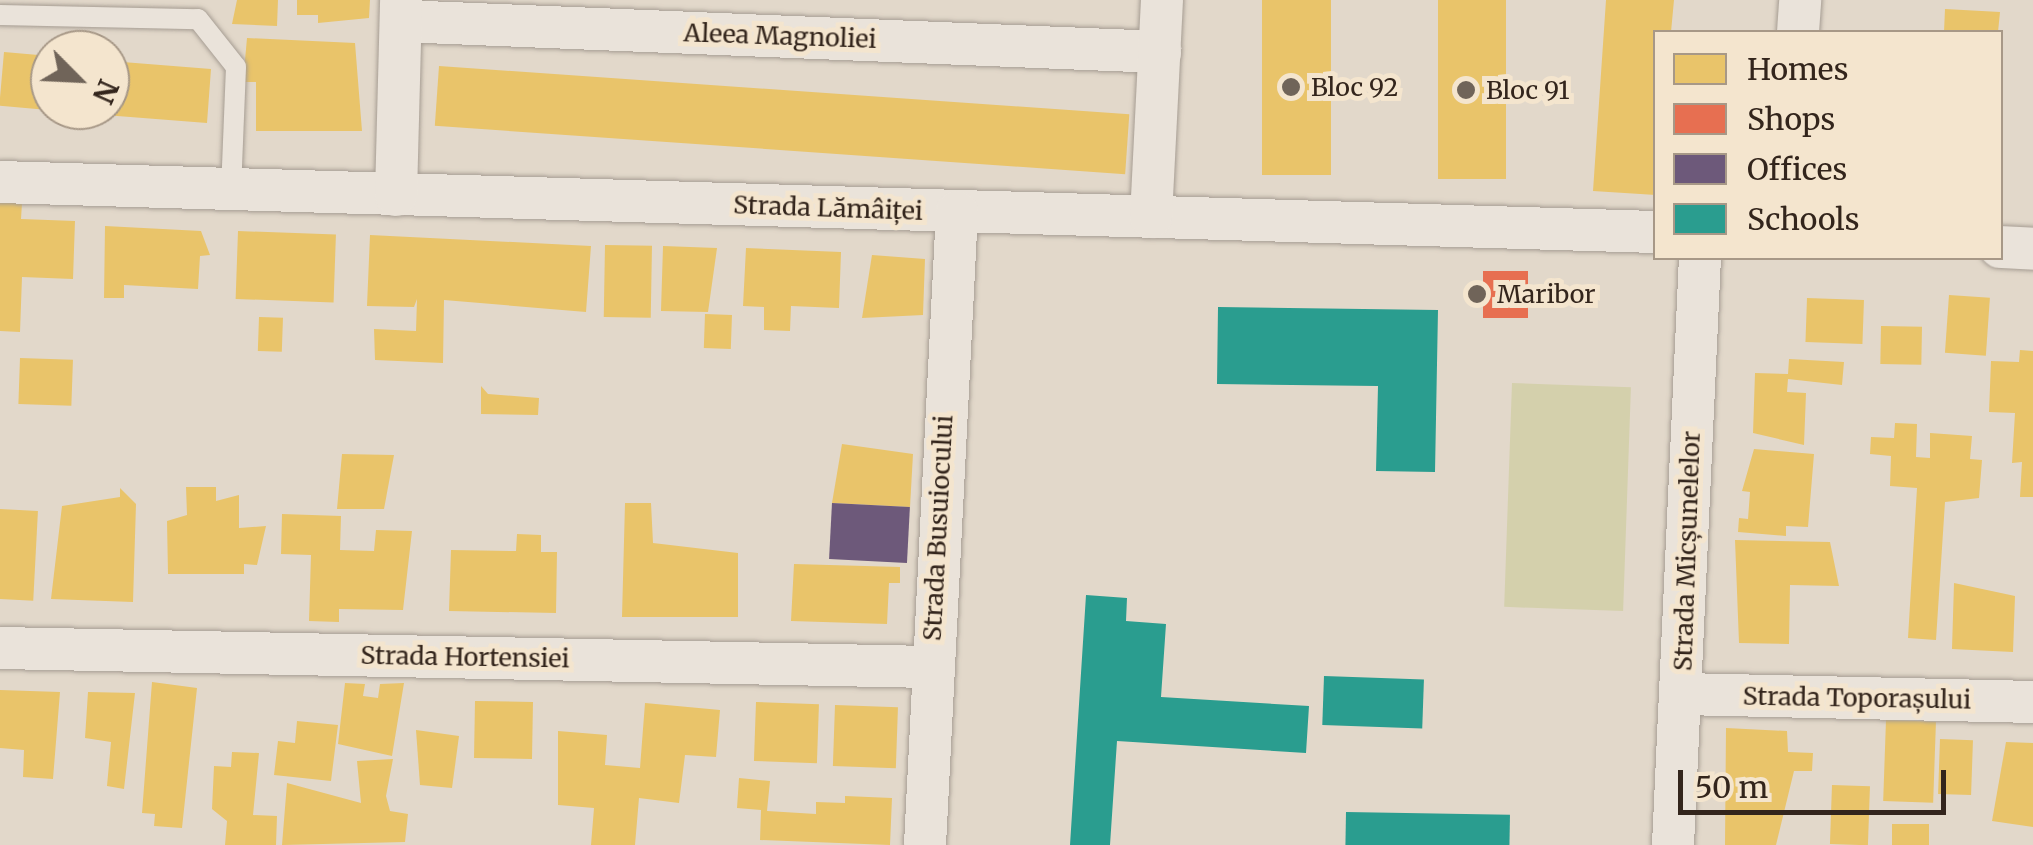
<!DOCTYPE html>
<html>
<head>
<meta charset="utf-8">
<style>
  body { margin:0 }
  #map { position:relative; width:2033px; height:845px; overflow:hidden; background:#e2d8ca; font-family:Merriweather,serif }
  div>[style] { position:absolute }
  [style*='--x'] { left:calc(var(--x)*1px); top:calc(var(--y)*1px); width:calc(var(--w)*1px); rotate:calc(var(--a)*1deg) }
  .green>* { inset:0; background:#d4d0ac; transform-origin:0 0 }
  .homes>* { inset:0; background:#e9c46a; transform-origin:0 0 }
  .shops>* { inset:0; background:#e76f51; transform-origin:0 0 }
  .offices>* { inset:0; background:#6d597a; transform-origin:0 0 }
  .schools>* { inset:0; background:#2a9d8f; transform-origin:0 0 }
  .roads { filter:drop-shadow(0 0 2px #a69d93) drop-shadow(0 0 2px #a69d93) }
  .lane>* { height:20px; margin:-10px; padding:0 10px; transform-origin:10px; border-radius:10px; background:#eae3da }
  .street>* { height:42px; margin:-21px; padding:0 21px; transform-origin:21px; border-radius:21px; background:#eae3da }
  .dots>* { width:28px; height:28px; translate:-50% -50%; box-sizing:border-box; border:5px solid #f4e5ce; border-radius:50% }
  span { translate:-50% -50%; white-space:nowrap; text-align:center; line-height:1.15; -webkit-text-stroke:10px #f4e5ce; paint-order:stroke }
  .street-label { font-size:25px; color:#33251c }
  .poi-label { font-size:25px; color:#33251c }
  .left { translate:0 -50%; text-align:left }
  .legend { position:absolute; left:1653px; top:30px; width:350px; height:230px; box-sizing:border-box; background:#f4e5ce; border:2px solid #a79887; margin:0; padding:12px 18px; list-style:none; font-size:30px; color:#33251c }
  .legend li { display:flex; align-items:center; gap:20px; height:50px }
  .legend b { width:50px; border:2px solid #a79887 }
  .north { position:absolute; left:30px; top:30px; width:100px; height:100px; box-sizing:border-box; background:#f4e5ce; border:2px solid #a79887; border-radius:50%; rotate:114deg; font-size:28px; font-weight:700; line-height:40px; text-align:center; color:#33251c }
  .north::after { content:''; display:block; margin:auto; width:35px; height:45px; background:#706459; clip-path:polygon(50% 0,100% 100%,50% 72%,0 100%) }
  .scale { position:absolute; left:1678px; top:770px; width:268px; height:45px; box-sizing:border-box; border:5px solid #33251c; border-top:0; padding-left:12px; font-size:30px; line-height:35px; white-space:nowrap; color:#33251c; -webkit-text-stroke:8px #f4e5ce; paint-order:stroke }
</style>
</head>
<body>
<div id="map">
  <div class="green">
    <div style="left:1512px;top:383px;width:119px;height:224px;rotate:2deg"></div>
  </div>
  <div class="homes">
    <div style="clip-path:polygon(237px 0,278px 0,277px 26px,232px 24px)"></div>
    <div style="clip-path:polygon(297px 0,370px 0,369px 18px,318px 23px,318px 15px,297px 15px)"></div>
    <div style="left:1262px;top:0;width:69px;height:175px"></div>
    <div style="left:1438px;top:0;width:68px;height:179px"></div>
    <div style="clip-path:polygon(1606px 0,1674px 0,1671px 32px,1656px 32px,1656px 195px,1593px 191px)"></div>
    <div style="clip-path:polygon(1945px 9px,2000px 12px,1998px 32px,1944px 32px)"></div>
    <div style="clip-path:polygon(247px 38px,355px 43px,362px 131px,256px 131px,256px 82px,243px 82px)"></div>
    <div style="left:4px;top:52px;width:46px;height:54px;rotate:5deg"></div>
    <div style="clip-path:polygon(110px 61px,211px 69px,207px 123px,79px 113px,110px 110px)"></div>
    <div style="left:439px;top:66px;width:692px;height:60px;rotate:4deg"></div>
    <div style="clip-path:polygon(0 202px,22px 203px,21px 219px,75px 221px,73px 279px,22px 277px,20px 332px,0 331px)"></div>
    <div style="clip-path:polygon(105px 226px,201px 231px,210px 255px,200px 256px,198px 289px,124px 285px,124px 298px,104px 298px)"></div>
    <div style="left:238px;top:231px;width:98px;height:68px;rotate:2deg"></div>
    <div style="clip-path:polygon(370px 235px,591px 246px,586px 312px,444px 300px,443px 363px,375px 360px,374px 329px,416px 331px,417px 299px,414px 307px,367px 306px)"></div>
    <div style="left:605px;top:245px;width:47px;height:72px;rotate:1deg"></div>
    <div style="clip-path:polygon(663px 246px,717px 248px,708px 312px,661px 311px)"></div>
    <div style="clip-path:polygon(746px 248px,841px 252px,839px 308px,791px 306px,790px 331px,764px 330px,764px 307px,743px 306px)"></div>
    <div style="clip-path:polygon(872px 255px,925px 259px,923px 315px,862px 318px)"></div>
    <div style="left:1949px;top:295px;width:41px;height:58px;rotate:4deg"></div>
    <div style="left:1807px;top:298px;width:57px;height:44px;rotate:2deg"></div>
    <div style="left:705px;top:314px;width:27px;height:34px;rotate:2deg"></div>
    <div style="left:259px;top:317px;width:24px;height:34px;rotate:2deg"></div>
    <div style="left:1881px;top:326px;width:41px;height:38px;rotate:1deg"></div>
    <div style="clip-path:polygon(2020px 350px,2033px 351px,2033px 497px,2020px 497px,2022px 462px,2012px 463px,2015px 413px,1989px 412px,1991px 361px,2019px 362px)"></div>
    <div style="left:20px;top:358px;width:53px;height:46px;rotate:2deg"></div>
    <div style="clip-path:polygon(1789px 359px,1844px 362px,1842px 385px,1788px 379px,1787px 392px,1806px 393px,1804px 445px,1753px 433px,1755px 373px,1788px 374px)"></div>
    <div style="clip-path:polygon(481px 386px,488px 394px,539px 398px,538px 415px,481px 414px)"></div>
    <div style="clip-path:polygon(1895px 423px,1917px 424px,1916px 457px,1930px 458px,1930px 433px,1972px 436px,1970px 459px,1982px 460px,1979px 498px,1945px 502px,1936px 640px,1908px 638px,1917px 488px,1890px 486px,1891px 456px,1870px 454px,1871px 437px,1894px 438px)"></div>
    <div style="clip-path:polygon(842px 444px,913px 454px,910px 507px,832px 503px)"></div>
    <div style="clip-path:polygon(1754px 449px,1814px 454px,1808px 527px,1786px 526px,1786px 536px,1738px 532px,1739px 518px,1748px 519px,1750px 492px,1742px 491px)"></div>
    <div style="clip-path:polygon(342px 454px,394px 455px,384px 509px,337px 509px)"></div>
    <div style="clip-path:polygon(186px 487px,216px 487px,216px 501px,239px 495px,239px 528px,266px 526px,257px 565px,244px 564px,244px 574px,168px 574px,167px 521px,187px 515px)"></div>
    <div style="clip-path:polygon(120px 488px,136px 504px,133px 602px,51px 599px,62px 506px,120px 497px)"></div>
    <div style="clip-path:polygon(625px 503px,651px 503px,653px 543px,738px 553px,738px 617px,622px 617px)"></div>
    <div style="left:0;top:509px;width:38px;height:90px;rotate:3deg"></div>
    <div style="clip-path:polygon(282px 514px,341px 516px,340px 550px,374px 551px,376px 530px,412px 531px,403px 610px,339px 609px,339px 622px,309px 621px,311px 555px,281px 554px)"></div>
    <div style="clip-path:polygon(517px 534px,541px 535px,541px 552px,557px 552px,556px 613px,449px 611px,451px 550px,516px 551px)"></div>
    <div style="clip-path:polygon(1735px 540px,1830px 542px,1839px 586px,1790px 585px,1789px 644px,1739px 643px)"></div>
    <div style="clip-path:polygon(794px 564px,900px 567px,900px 583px,889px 583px,887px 624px,791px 621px)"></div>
    <div style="clip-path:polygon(1954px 583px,2015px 596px,2013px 652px,1952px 649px)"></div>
    <div style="clip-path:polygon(152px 682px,197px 688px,182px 828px,154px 826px,155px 814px,142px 813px)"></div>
    <div style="clip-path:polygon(345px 683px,365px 684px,363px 696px,378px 698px,380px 684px,404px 683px,392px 756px,338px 744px)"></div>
    <div style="clip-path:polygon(0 690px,60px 692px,53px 779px,23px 777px,24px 750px,0 748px)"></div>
    <div style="clip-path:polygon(88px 692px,135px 693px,124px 789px,107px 786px,111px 742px,85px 738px)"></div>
    <div style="left:475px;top:701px;width:58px;height:57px;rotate:1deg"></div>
    <div style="left:756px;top:702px;width:63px;height:59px;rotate:2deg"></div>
    <div style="clip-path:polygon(645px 703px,720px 710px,716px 757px,685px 755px,679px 803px,639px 798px,635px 845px,591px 845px,594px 808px,558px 805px,558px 731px,607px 735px,605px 765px,640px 768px)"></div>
    <div style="left:835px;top:705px;width:63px;height:61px;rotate:2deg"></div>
    <div style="left:1886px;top:720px;width:50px;height:81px;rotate:2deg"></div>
    <div style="clip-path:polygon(297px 721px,338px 725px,331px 781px,274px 775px,278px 741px,295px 743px)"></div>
    <div style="clip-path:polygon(1726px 728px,1787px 731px,1788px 752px,1813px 753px,1812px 771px,1794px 771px,1776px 845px,1725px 845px)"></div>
    <div style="clip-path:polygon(416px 730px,459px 736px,452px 788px,420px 785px)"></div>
    <div style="left:1940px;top:739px;width:33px;height:55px;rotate:2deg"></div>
    <div style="clip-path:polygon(2006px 742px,2033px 743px,2033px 827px,1992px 821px)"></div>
    <div style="clip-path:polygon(232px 752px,259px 753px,253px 815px,277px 816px,276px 845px,225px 845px,227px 821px,212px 809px,214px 766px,231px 767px)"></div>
    <div style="clip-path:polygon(393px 759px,386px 796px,390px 811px,408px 814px,405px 842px,282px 845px,287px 783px,361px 803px,357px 761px)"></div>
    <div style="clip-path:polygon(739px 778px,770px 781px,767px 811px,816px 814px,816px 802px,845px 803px,845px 796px,892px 798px,890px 845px,760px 840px,761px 810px,737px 808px)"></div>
    <div style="left:1832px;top:785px;width:38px;height:59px;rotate:2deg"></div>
    <div style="left:1892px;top:824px;width:37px;height:21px"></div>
  </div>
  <div class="shops">
    <div style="left:1483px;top:271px;width:45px;height:47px"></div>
  </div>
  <div class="offices">
    <div style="left:832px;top:503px;width:78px;height:56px;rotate:3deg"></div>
  </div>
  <div class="schools">
    <div style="clip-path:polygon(1218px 307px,1438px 310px,1435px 472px,1376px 471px,1378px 386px,1217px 384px)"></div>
    <div style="clip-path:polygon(1086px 595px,1127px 598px,1126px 621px,1166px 624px,1161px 697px,1309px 706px,1306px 753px,1117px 741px,1110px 845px,1070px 845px)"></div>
    <div style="left:1324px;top:676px;width:100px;height:49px;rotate:2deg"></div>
    <div style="left:1346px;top:812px;width:164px;height:33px;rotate:1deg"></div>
  </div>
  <div class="roads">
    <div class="lane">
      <div style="--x:0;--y:15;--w:198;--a:1.2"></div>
      <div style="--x:198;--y:19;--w:61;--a:51.6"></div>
      <div style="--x:236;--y:67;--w:123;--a:92.3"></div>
    </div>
    <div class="street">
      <div style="--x:401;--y:21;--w:760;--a:2.34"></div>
      <div style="--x:1798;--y:32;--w:32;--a:-86"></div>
      <div style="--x:0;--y:182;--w:1657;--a:1.73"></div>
      <div style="--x:396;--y:195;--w:195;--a:-88.5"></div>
      <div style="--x:1151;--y:217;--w:217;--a:-87.1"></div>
      <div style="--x:2000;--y:247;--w:33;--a:3"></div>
      <div style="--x:0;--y:648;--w:930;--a:1.17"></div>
      <div style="--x:1682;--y:694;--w:351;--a:1.3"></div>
      <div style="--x:925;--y:845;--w:634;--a:-87.11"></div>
      <div style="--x:1673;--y:845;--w:588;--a:-87.37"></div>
    </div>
  </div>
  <div class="dots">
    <div style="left:1291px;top:87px;background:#706459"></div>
    <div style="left:1466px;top:90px;background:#706459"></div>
    <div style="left:1477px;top:294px;background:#706459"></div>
  </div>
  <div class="street-label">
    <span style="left:780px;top:36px;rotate:2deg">Aleea Magnoliei</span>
    <span style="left:828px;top:208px;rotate:2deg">Strada Lămâiței</span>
    <span style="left:938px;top:528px;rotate:-87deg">Strada Busuiocului</span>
    <span style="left:1687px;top:551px;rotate:-88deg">Strada Micșunelelor</span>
    <span style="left:465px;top:657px;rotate:1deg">Strada Hortensiei</span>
    <span style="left:1857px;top:698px;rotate:1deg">Strada Toporașului</span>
  </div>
  <div class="poi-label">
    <span class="left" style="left:1311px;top:87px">Bloc 92</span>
    <span class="left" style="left:1486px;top:90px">Bloc 91</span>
    <span class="left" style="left:1497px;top:294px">Maribor</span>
  </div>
  <ul class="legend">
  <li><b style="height:28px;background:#e9c46a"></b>Homes</li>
  <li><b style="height:28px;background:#e76f51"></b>Shops</li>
  <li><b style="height:28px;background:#6d597a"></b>Offices</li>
  <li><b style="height:28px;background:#2a9d8f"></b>Schools</li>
  </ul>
  <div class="north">N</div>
  <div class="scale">50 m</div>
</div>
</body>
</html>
